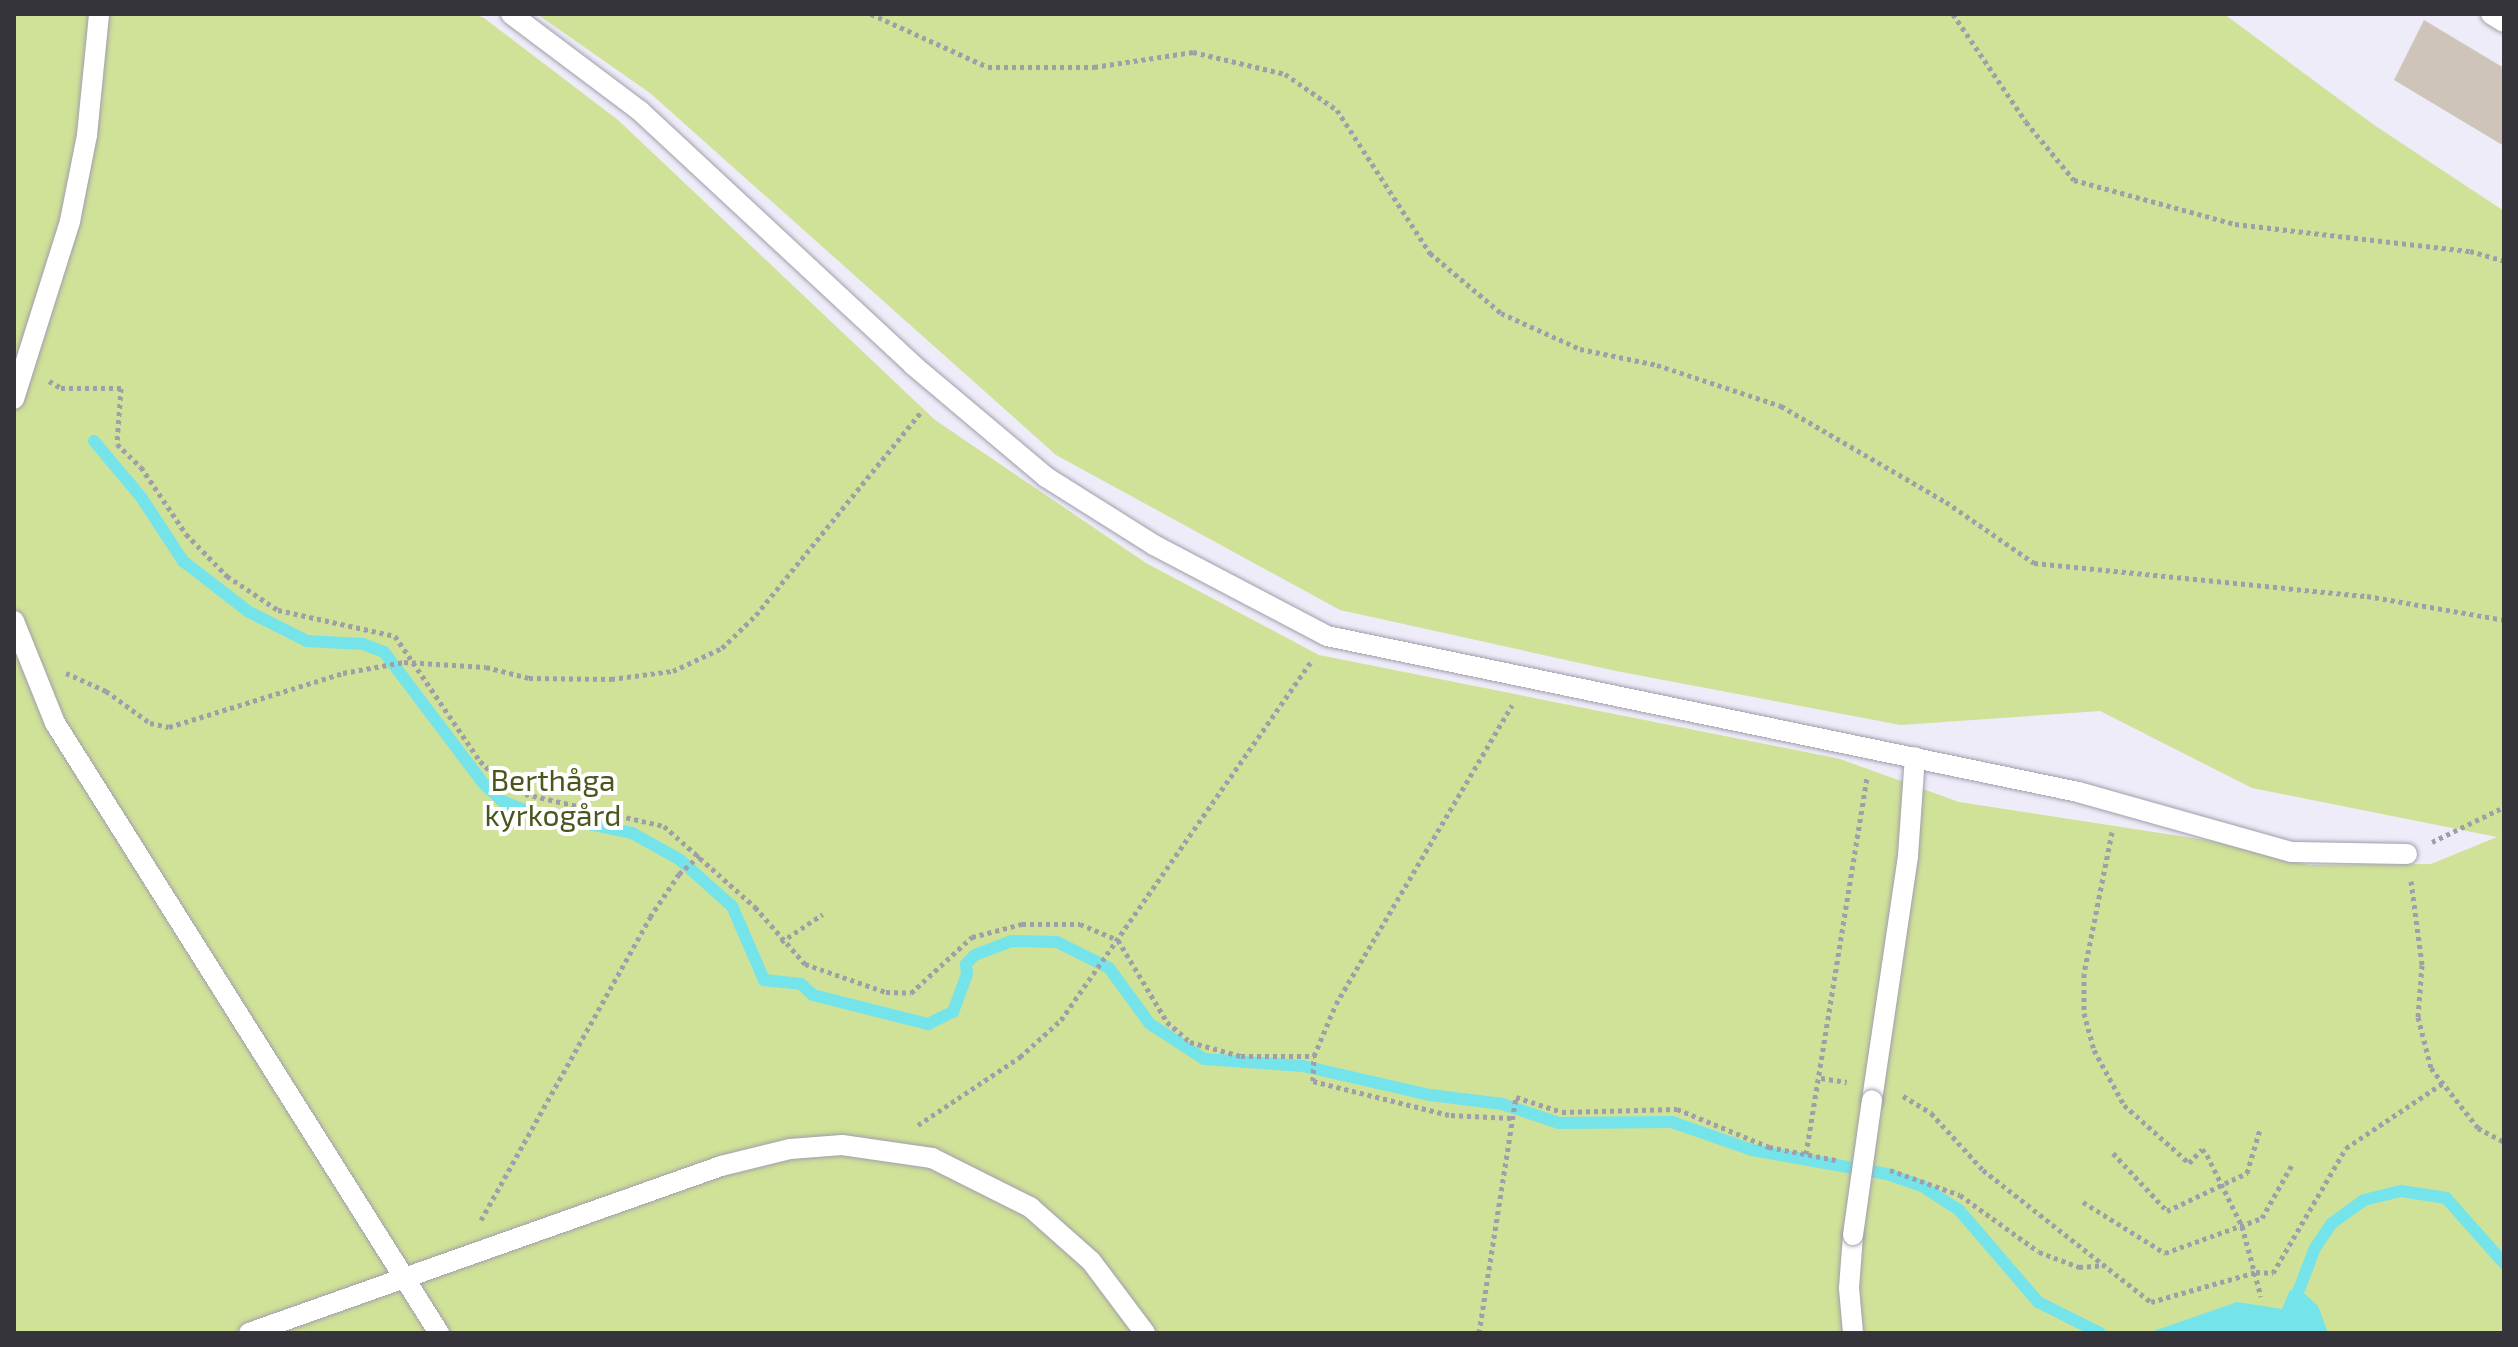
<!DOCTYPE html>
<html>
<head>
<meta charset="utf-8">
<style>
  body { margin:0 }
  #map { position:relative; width:2518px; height:1347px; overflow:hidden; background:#eeecf9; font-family:"Exo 2",sans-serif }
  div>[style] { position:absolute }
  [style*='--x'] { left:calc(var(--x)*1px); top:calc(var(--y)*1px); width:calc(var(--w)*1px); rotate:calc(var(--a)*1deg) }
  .green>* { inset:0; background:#d0e198 }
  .water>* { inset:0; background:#74e4ea }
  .stream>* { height:12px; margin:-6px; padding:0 6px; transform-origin:6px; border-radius:6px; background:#74e4ea }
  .building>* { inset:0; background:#cec4ba }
  .path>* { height:5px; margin-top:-2.5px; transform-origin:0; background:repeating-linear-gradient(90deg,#a09ea9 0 4px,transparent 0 8px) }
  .roads { filter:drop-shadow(0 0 2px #a09eaa) drop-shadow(0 0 2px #a09eaa) }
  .lane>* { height:20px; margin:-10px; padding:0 10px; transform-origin:10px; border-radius:10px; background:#fff }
  .bridges { filter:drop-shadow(0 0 2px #a09eaa) drop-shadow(0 0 2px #a09eaa) }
  .lane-bridge>* { height:20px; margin:-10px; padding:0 10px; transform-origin:10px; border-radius:10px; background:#fff }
  span { translate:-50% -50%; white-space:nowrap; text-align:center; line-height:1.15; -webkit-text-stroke:8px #fff; paint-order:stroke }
  .park-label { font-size:30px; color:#4b561e }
  .frame { position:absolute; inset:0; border:16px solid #35343a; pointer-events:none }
</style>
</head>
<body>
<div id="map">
  <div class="green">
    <div style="clip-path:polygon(14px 14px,474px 14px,484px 18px,618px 120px,935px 420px,1146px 563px,1319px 655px,1840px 759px,1959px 802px,2212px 841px,2309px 865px,2431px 864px,2497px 837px,2252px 788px,2100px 711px,1901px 725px,1616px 671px,1340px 610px,1056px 455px,650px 93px,537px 14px,2224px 14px,2374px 125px,2504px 211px,2504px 1333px,14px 1333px)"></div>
  </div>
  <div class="water">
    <div style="clip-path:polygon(2290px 1290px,2305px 1294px,2318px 1306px,2328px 1333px,2148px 1333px,2237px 1302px,2282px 1309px)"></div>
  </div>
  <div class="stream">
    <div style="--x:94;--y:441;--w:73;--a:50"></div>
    <div style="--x:141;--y:497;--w:77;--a:56.7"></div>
    <div style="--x:183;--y:561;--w:83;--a:37.7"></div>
    <div style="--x:249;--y:612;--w:65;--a:26.6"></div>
    <div style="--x:307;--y:641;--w:56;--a:3.1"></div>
    <div style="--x:363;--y:644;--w:22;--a:21"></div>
    <div style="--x:384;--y:652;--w:166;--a:52.9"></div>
    <div style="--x:484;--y:784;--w:25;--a:43"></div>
    <div style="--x:502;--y:801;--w:29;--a:22"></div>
    <div style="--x:529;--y:812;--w:105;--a:11.5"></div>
    <div style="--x:632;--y:833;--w:54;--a:29"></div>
    <div style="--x:679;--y:859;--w:71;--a:41.6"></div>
    <div style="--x:732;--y:906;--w:81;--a:66.6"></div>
    <div style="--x:764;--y:980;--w:37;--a:6"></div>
    <div style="--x:801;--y:984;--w:16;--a:43"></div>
    <div style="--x:813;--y:995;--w:119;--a:14.2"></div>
    <div style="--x:928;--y:1024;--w:28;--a:-26"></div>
    <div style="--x:953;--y:1012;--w:40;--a:-69.8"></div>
    <div style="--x:967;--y:974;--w:10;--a:-96"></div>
    <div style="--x:966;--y:964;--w:13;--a:-45"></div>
    <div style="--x:975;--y:955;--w:39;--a:-21"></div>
    <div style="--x:1011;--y:941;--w:46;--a:1.2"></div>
    <div style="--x:1057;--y:942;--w:58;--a:26.6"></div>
    <div style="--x:1109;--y:968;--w:69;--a:53.8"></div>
    <div style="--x:1150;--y:1024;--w:64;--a:32.9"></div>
    <div style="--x:1204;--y:1059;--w:99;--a:4"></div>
    <div style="--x:1303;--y:1066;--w:130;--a:12.9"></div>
    <div style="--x:1430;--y:1095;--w:73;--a:7.1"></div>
    <div style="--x:1502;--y:1104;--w:60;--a:18.4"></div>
    <div style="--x:1559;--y:1123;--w:113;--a:-0.5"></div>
    <div style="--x:1672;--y:1122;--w:85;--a:19.3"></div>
    <div style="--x:1752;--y:1150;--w:137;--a:10.1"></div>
    <div style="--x:1887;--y:1174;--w:37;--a:19"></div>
    <div style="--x:1922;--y:1186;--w:44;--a:33"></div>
    <div style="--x:1959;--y:1210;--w:121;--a:49.3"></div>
    <div style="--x:2038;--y:1302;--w:69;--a:26.6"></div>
    <div style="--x:2298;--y:1292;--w:47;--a:-68.9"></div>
    <div style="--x:2315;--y:1248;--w:29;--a:-56"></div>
    <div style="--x:2331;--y:1224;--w:41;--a:-36"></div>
    <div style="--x:2364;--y:1200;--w:38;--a:-14"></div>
    <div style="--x:2401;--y:1191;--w:46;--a:8.8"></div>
    <div style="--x:2446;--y:1198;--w:87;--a:48.3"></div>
  </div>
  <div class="building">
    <div style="clip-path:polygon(2424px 20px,2504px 68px,2504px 146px,2394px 80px)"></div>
  </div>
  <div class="path">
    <div style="--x:871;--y:14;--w:128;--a:24.4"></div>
    <div style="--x:988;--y:67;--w:106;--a:0"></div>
    <div style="--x:1094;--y:67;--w:100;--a:-8.6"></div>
    <div style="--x:1193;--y:52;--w:95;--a:13.4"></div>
    <div style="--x:1285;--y:74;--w:63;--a:34.7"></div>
    <div style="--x:1337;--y:110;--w:171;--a:57"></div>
    <div style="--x:1430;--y:253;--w:93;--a:40.2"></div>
    <div style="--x:1501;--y:313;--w:87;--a:24.5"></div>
    <div style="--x:1580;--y:349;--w:79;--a:11.7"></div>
    <div style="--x:1657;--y:365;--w:131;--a:18.3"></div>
    <div style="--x:1781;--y:406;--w:191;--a:30.2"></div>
    <div style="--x:1946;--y:502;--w:107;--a:34.7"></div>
    <div style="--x:2034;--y:563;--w:335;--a:5.7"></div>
    <div style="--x:2367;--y:596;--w:139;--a:9.9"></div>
    <div style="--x:1953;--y:14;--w:130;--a:55.9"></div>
    <div style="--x:2026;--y:122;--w:75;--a:50.4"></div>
    <div style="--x:2074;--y:180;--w:167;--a:15.3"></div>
    <div style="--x:2235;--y:224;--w:237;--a:6.6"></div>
    <div style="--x:2470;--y:251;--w:35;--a:16"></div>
    <div style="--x:49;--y:381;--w:14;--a:30"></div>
    <div style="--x:61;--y:388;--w:60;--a:0"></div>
    <div style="--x:121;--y:388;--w:56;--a:94.1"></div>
    <div style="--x:117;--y:444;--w:33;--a:44"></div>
    <div style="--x:141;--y:467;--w:81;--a:56.1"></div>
    <div style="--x:186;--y:534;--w:59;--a:45.7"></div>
    <div style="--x:227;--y:576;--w:61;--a:33.7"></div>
    <div style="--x:278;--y:610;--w:120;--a:12.5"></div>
    <div style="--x:395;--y:636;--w:151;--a:55.8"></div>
    <div style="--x:480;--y:761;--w:33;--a:45"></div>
    <div style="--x:503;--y:784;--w:24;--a:24"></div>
    <div style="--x:525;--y:794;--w:143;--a:13"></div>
    <div style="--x:664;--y:826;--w:122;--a:41.7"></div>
    <div style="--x:755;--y:907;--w:76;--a:48.7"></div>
    <div style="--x:805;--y:964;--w:86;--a:19.1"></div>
    <div style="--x:886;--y:992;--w:25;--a:2"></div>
    <div style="--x:911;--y:993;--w:83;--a:-42.6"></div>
    <div style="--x:972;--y:937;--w:52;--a:-14.6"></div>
    <div style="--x:1022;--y:924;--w:58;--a:0"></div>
    <div style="--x:1080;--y:924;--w:41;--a:22.8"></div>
    <div style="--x:1118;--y:940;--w:96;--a:59.1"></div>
    <div style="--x:1167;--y:1022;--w:30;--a:41"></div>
    <div style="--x:1190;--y:1042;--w:53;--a:15.4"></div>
    <div style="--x:1241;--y:1056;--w:73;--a:0"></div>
    <div style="--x:66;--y:673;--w:44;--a:24.2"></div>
    <div style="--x:106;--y:691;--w:54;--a:36"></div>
    <div style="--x:150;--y:723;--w:19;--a:12"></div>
    <div style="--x:169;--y:727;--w:182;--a:-17.2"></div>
    <div style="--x:343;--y:673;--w:62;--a:-10.2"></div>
    <div style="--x:404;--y:662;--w:82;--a:3.5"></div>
    <div style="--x:486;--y:667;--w:44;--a:14.3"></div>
    <div style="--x:529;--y:678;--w:82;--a:0.7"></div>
    <div style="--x:611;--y:679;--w:63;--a:-7.4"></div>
    <div style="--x:673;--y:671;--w:54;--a:-25.1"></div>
    <div style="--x:722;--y:648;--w:47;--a:-44.1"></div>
    <div style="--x:756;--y:615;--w:263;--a:-50.9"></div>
    <div style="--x:2112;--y:832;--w:145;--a:101.2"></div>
    <div style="--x:2084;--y:974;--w:39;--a:90"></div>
    <div style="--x:2084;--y:1013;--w:38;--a:75"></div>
    <div style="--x:2094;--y:1050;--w:63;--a:61.4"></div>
    <div style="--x:2124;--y:1105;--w:87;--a:41.7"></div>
    <div style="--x:2189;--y:1163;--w:19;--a:-47"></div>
    <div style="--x:2202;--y:1149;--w:8;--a:50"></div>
    <div style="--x:2207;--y:1155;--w:79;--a:63.8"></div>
    <div style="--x:2242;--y:1226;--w:73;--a:75"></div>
    <div style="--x:2432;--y:842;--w:80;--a:-25.9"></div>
    <div style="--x:2411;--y:881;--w:85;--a:82.5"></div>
    <div style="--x:2422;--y:965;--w:52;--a:94.4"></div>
    <div style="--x:2418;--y:1017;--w:53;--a:75.7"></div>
    <div style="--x:2431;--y:1068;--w:76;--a:51.9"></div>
    <div style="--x:2478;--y:1128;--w:30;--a:28"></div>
    <div style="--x:781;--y:942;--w:50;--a:-33.7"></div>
    <div style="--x:1821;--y:1078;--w:26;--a:9"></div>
    <div style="--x:1903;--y:1096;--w:33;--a:31"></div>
    <div style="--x:1931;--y:1113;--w:77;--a:47.6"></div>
    <div style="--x:1983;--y:1170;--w:214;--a:38.2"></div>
    <div style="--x:2151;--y:1302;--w:109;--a:-15.9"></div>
    <div style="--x:2256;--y:1272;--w:17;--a:3"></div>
    <div style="--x:2273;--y:1273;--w:145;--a:-59.7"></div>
    <div style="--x:2346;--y:1148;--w:117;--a:-33.8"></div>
    <div style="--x:1511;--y:1118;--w:62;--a:-177.2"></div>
    <div style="--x:1449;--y:1115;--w:140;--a:-166"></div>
    <div style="--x:1313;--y:1081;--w:25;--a:-88"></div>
    <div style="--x:1314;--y:1056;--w:56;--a:-67.1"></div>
    <div style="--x:1336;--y:1004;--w:347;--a:-59.5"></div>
    <div style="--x:918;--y:1125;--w:123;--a:-33.7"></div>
    <div style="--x:1020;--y:1057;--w:55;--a:-42.1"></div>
    <div style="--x:1061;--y:1020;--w:440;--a:-55.1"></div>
    <div style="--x:2113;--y:1153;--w:79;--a:47"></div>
    <div style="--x:2167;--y:1211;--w:89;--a:-25.4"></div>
    <div style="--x:2247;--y:1173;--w:46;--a:-73.5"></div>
    <div style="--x:1806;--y:1154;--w:383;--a:-80.8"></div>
    <div style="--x:1890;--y:1170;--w:74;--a:19.7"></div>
    <div style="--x:1960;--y:1195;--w:97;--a:35.8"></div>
    <div style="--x:2039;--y:1252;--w:43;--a:20.6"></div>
    <div style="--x:2079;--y:1267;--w:26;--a:-4"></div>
    <div style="--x:2083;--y:1202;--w:97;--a:31.9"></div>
    <div style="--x:2165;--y:1253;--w:103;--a:-19.8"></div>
    <div style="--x:2262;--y:1218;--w:63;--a:-60.6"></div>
    <div style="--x:481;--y:1220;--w:347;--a:-60.8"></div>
    <div style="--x:650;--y:917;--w:52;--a:-56"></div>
    <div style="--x:679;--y:874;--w:28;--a:-42"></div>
    <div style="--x:1479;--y:1333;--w:239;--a:-81.1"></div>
    <div style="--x:1516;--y:1097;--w:48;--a:18.1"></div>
    <div style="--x:1562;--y:1112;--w:115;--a:-1.5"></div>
    <div style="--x:1677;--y:1109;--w:100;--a:22.4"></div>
    <div style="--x:1769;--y:1147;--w:68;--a:11"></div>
  </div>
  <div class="roads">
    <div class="lane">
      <div style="--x:511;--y:14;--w:161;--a:36.9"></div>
      <div style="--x:640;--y:111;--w:373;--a:42.9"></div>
      <div style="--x:913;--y:365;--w:174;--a:40.1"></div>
      <div style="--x:1046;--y:477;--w:128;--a:32.2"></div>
      <div style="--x:1154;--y:545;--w:195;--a:27.7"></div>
      <div style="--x:1327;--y:636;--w:767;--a:11.73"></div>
      <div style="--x:2078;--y:792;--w:222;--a:15.7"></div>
      <div style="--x:2292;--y:852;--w:115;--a:1"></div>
      <div style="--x:2491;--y:14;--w:15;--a:32"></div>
      <div style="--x:14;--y:399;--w:187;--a:-72.5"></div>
      <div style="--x:70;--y:221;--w:88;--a:-78.8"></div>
      <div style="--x:87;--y:135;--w:122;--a:-84.3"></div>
      <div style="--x:14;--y:621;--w:110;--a:68.1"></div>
      <div style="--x:55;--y:723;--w:721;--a:57.81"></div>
      <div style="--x:1872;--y:1100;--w:247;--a:-81.6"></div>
      <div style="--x:1908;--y:856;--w:99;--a:-86"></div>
      <div style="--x:1853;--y:1235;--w:53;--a:94.3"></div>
      <div style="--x:1849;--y:1288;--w:45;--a:84.9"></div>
      <div style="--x:249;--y:1333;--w:501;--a:-19.48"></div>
      <div style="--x:721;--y:1166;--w:71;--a:-13.8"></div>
      <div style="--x:790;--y:1149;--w:52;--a:-4.4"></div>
      <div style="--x:842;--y:1145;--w:91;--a:8.2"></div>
      <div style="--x:932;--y:1158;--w:110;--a:26.6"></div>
      <div style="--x:1030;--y:1207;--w:81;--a:41.5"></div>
      <div style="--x:1091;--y:1261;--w:90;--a:53.1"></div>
    </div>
  </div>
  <div class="bridges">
    <div class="lane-bridge">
      <div style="--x:1853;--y:1235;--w:136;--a:-82"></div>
    </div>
  </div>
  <div class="park-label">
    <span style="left:553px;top:796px">Berthåga<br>kyrkogård</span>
  </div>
  <div class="frame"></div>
</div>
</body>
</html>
